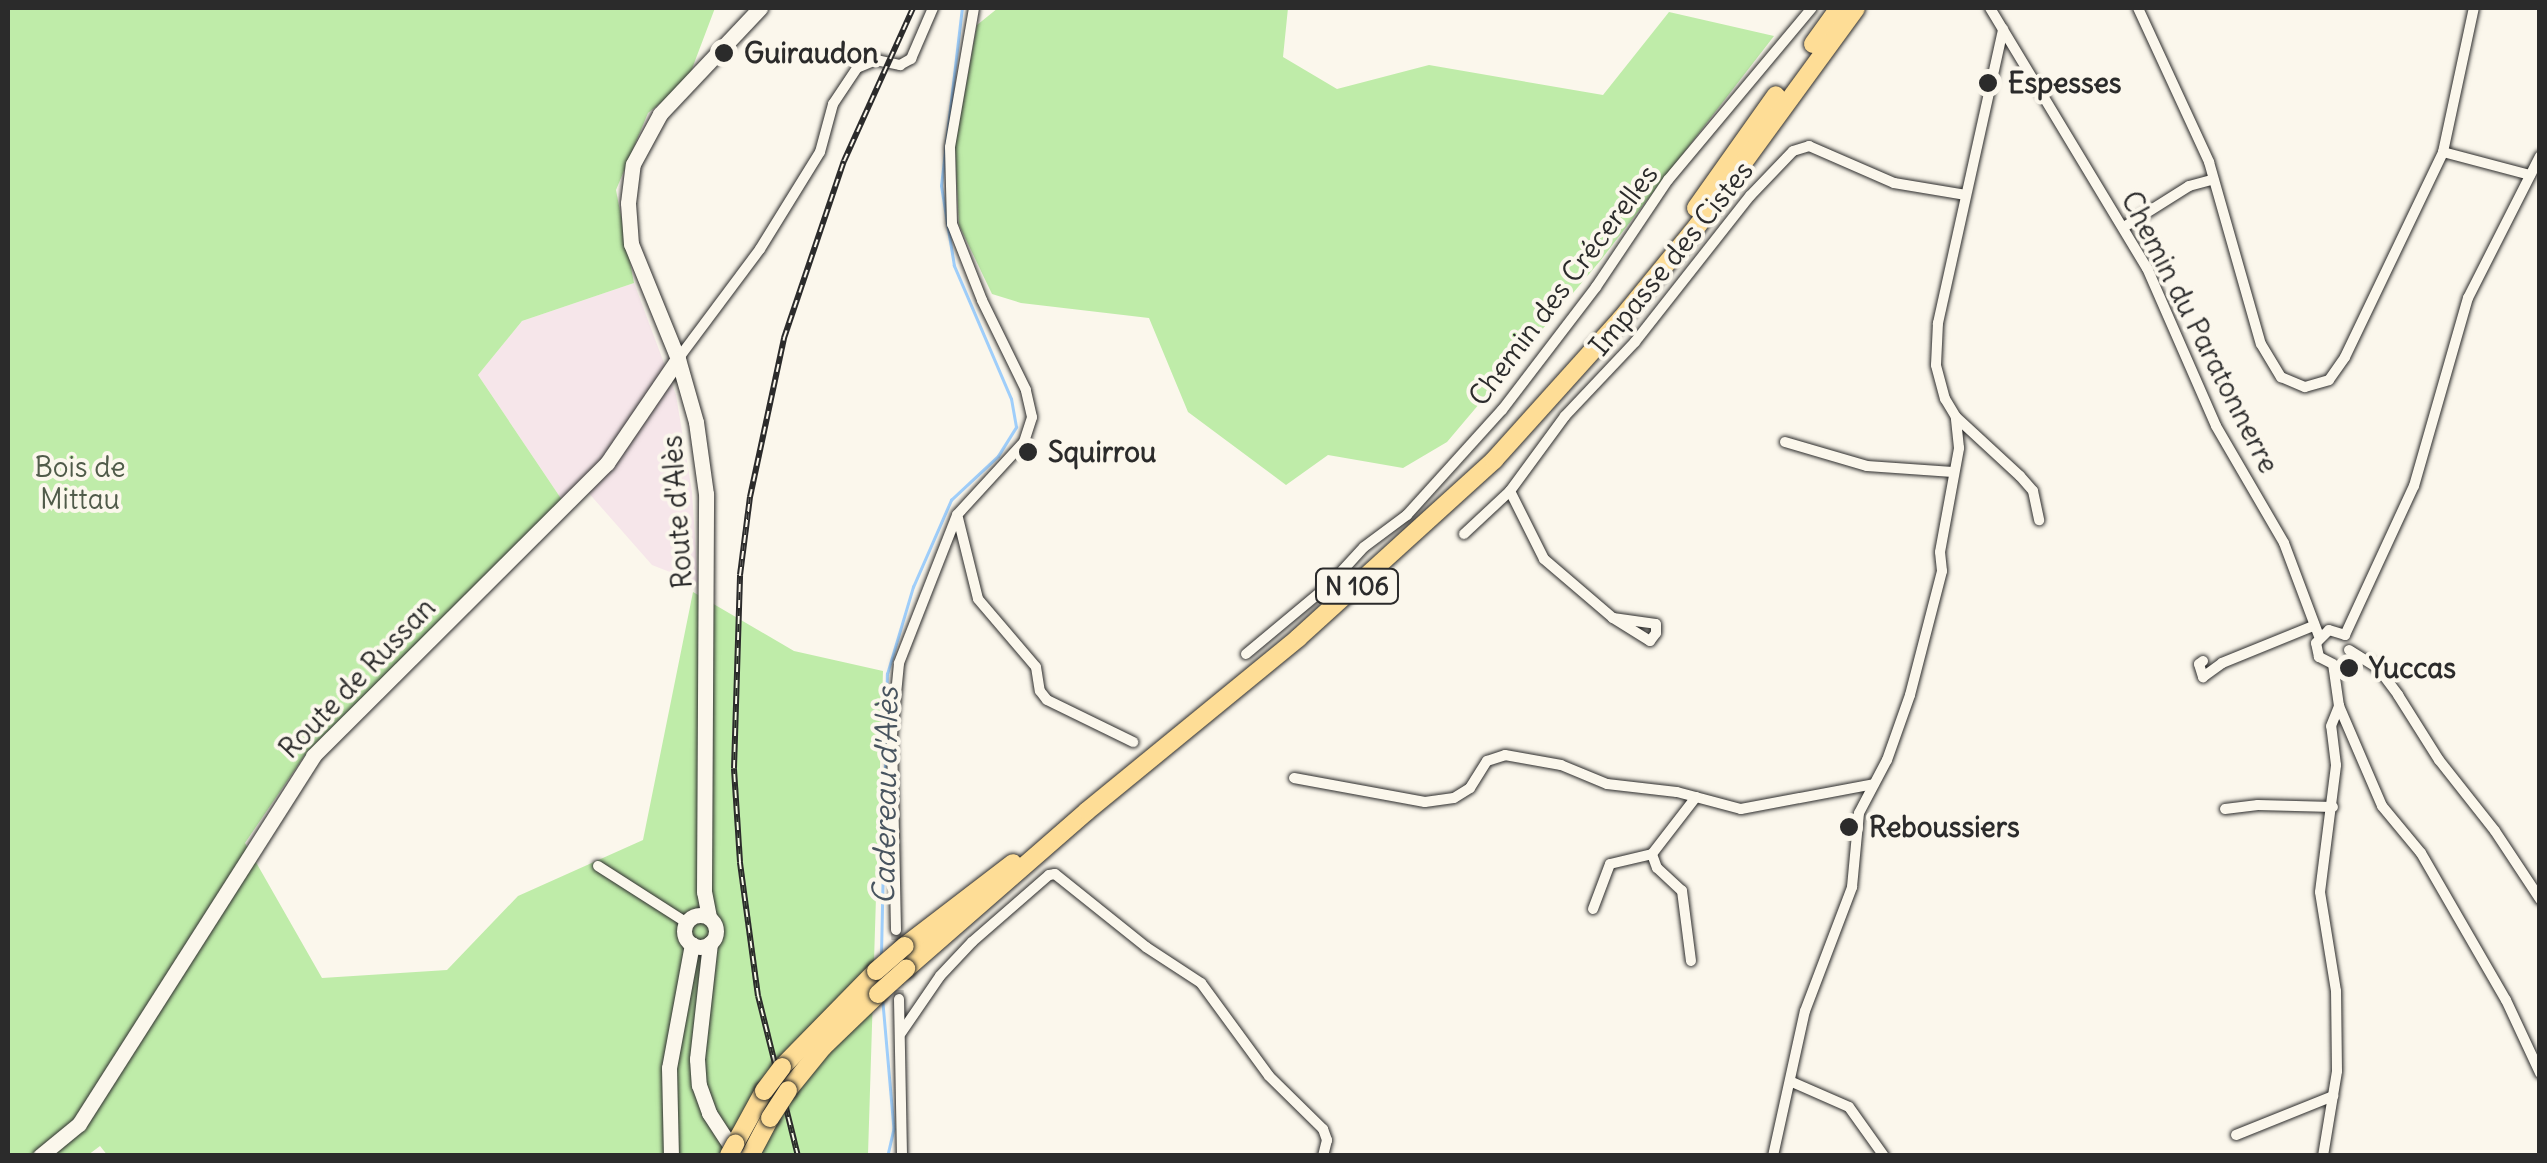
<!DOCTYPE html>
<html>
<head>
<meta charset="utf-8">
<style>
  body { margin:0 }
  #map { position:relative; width:2547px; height:1163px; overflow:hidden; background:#fbf7ec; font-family:Delius,sans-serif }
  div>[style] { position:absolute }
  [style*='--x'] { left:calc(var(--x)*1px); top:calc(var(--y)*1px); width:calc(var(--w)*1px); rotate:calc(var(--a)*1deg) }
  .built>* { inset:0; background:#f6e6ea }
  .green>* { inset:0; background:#bfeca9 }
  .stream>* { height:2.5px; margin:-1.25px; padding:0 1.25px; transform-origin:1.25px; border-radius:1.25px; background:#9fcefa }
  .street-tunnel>* { height:10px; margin-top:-5px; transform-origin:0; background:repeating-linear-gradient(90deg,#d1cec5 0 10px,transparent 0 15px) }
  .roads { filter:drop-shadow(0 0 2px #2b2b2b) drop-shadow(0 0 2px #2b2b2b) }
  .street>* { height:10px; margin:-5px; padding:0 5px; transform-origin:5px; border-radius:5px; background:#fbf7ec }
  .secondary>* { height:15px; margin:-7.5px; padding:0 7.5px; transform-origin:7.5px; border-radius:7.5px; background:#fbf7ec }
  .secondary>.ring { margin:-7.5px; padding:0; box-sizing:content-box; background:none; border:15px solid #fbf7ec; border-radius:50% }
  .primary>* { height:18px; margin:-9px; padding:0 9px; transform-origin:9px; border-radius:9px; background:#fedd96 }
  .rail>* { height:6px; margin-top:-3px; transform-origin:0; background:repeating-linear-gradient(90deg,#fbf7ec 0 8px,#2b2b2b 0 16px); box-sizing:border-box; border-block:2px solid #2b2b2b }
  .bridges { filter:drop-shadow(0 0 2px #2b2b2b) drop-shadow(0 0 2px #2b2b2b) }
  .primary-bridge>* { height:18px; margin:-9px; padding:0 9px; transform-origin:9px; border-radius:9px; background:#fedd96 }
  .dots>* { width:28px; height:28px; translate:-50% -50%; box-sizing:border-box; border:5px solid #fbf7ec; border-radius:50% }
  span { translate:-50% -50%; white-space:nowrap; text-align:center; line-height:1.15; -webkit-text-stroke:8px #fbf7ec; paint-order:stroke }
  .shield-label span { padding:2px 8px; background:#fbf7ec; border:2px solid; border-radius:8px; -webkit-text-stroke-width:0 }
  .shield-label { font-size:25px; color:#2b2b2b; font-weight:700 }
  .poi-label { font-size:28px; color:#2b2b2b; font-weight:700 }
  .left { translate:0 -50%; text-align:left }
  .street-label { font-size:28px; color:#2b2b2b }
  .park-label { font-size:28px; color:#505b4a }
  .water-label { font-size:30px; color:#48545f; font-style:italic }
  .frame { position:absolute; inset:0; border:10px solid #2b2b2b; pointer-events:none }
</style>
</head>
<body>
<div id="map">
  <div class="built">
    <div style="clip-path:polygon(634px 283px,676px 395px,692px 492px,698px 583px,652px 565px,586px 490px,562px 500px,478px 375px,522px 321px)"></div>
  </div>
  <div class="green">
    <div style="clip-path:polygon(8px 8px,715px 8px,687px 82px,648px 113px,616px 190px,634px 283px,522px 321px,478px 375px,562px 500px,307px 752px,245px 843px,322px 978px,447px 970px,518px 896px,643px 840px,693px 592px,794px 651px,883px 671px,868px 1155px,108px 1156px,100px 1146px,88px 1155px,8px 1155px)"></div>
    <div style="clip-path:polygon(998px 8px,1288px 8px,1283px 57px,1337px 89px,1429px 65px,1603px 95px,1669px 12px,1774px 36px,1600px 261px,1447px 442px,1403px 468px,1328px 455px,1286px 485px,1188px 412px,1149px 318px,1021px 303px,992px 294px,959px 225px,955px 146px,977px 25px)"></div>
  </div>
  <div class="stream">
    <div style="--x:881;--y:955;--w:281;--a:-88.8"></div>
    <div style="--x:887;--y:674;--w:91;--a:-73.4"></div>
    <div style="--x:913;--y:587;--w:95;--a:-66.4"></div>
    <div style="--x:951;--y:500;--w:64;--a:-43.1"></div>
    <div style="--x:998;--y:456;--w:34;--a:-58"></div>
    <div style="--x:1016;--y:427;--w:28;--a:-100"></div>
    <div style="--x:1011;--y:399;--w:145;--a:-113.2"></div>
    <div style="--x:954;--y:266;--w:81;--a:-99.2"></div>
    <div style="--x:941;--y:186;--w:179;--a:-83.3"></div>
    <div style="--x:883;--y:1003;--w:126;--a:85"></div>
    <div style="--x:894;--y:1129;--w:28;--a:103"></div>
  </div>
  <div class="street-tunnel">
    <div style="--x:896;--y:930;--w:69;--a:87.5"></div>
  </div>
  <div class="roads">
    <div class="street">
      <div style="--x:1990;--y:8;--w:304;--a:58.9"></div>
      <div style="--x:2147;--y:268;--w:172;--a:66.4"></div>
      <div style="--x:2216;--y:426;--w:135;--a:59.8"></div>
      <div style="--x:2284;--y:543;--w:99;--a:69.4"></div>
      <div style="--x:2138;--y:8;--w:170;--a:65.2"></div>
      <div style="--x:2209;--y:162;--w:189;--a:74.1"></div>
      <div style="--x:2261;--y:344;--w:39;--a:59"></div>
      <div style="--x:2281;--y:377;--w:26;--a:23"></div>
      <div style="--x:2305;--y:387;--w:25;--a:-16"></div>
      <div style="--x:2329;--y:380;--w:28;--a:-55"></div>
      <div style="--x:2345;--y:357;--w:227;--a:-64.4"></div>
      <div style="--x:2443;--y:152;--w:147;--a:-77.9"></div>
      <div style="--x:2443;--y:152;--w:90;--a:14.8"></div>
      <div style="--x:2124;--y:227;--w:77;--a:-32.2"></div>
      <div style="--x:2189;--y:186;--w:24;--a:-15"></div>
      <div style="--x:678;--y:359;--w:137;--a:-53.3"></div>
      <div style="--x:760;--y:249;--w:114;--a:-58.3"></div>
      <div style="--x:820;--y:152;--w:50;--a:-74.8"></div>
      <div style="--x:833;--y:104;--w:43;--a:-56.3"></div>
      <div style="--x:857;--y:68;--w:21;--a:-23"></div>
      <div style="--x:876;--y:60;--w:25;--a:12"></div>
      <div style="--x:900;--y:65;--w:13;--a:-29"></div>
      <div style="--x:911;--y:59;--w:56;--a:-66.7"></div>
      <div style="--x:1956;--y:417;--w:87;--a:42.7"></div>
      <div style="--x:2020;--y:476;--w:20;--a:49"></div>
      <div style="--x:2033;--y:491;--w:30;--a:78"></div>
      <div style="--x:1785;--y:442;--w:85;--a:16.3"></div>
      <div style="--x:1867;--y:466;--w:86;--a:4"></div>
      <div style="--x:958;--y:518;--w:83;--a:76.1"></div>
      <div style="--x:978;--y:599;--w:89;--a:49.5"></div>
      <div style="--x:1036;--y:667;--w:24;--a:81"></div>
      <div style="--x:1040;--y:691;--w:11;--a:52"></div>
      <div style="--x:1047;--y:700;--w:96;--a:26"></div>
      <div style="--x:1464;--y:534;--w:63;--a:-43.1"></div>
      <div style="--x:1613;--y:618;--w:43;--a:7.9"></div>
      <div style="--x:1656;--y:624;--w:9;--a:90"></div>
      <div style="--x:1656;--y:633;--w:10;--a:127"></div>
      <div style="--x:1650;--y:641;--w:44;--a:-148.1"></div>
      <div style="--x:1613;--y:618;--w:91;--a:-139.5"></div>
      <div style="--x:1544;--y:559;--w:76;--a:-116.6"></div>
      <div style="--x:1510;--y:491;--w:93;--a:-53.7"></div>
      <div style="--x:1565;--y:416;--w:102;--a:-46.6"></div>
      <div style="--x:1635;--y:342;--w:186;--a:-51.8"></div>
      <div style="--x:1750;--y:196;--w:62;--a:-46.3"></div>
      <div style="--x:1793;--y:151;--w:17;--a:-17"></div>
      <div style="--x:1809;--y:146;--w:93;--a:23.5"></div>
      <div style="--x:1894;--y:183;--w:73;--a:9.5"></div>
      <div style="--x:2345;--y:635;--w:164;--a:-65.2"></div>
      <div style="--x:2414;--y:486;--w:196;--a:-74"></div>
      <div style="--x:2468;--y:298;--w:159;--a:-63.1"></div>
      <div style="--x:2349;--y:650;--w:34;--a:32"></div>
      <div style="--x:2378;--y:668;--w:34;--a:53"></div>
      <div style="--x:2398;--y:695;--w:77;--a:57.8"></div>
      <div style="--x:2439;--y:760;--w:90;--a:51.7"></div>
      <div style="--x:2495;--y:831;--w:82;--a:56.5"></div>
      <div style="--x:1246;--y:654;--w:109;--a:-39.8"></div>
      <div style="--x:1330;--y:584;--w:50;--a:-47.4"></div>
      <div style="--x:1364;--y:547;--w:54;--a:-36.7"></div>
      <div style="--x:1407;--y:515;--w:142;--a:-47.9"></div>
      <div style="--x:1502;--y:410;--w:155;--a:-52.6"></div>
      <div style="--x:1596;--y:287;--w:129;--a:-56.1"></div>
      <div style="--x:1668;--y:180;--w:224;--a:-50.1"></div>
      <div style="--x:2203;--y:661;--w:5;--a:143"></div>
      <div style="--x:2199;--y:664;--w:14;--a:73"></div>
      <div style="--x:2203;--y:677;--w:24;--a:-36"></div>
      <div style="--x:2222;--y:663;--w:98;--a:-22.1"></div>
      <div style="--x:2333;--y:664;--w:16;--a:-153"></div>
      <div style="--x:2319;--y:657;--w:14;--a:-102"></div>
      <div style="--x:2316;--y:643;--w:18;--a:-45"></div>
      <div style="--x:2329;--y:630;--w:17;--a:17"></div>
      <div style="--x:2339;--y:706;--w:109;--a:66.7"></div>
      <div style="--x:2382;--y:806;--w:61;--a:50.3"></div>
      <div style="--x:2421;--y:853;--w:170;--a:60"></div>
      <div style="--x:2506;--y:1000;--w:81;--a:65"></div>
      <div style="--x:1294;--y:778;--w:133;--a:10.4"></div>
      <div style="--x:1425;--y:802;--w:29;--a:-8"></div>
      <div style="--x:1454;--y:798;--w:19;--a:-32"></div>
      <div style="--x:1470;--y:788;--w:32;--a:-58"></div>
      <div style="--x:1487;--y:761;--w:19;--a:-18"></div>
      <div style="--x:1505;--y:755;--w:57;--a:10.1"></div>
      <div style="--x:1561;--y:765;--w:50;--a:22.4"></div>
      <div style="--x:1607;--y:784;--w:70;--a:6.5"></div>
      <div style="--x:1677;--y:792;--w:66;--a:14.9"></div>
      <div style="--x:1741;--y:809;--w:135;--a:-10.6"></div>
      <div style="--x:2225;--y:809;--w:33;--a:-7"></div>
      <div style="--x:2258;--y:805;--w:75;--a:1.5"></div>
      <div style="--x:598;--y:866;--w:106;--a:32.6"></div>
      <div style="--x:1593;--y:909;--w:48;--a:-69.3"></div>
      <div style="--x:1610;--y:864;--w:43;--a:-13.4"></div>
      <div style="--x:896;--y:930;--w:195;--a:-91.2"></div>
      <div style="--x:892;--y:735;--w:72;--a:-84.4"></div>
      <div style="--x:899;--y:663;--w:159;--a:-68.6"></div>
      <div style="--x:957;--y:515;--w:99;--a:-47.5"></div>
      <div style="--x:1024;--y:442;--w:26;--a:-72"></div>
      <div style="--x:1032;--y:417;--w:28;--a:-103"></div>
      <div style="--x:1026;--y:390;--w:100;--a:-116.1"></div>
      <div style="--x:982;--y:300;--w:82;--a:-111.5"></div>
      <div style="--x:952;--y:224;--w:77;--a:-91.5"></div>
      <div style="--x:950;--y:147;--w:141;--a:-80.2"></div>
      <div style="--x:1691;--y:961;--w:71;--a:-97.3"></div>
      <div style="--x:1682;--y:891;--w:34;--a:-137"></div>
      <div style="--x:1657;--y:868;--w:15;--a:-110"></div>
      <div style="--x:1652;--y:854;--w:72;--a:-52.3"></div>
      <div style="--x:899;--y:999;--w:157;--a:88.9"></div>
      <div style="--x:901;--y:1033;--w:69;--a:-55.6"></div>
      <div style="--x:940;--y:976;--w:47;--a:-46.7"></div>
      <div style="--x:972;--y:942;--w:102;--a:-41"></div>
      <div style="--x:1049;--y:875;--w:6;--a:-9"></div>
      <div style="--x:1055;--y:874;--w:117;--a:38.7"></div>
      <div style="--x:1146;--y:947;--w:66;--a:33.2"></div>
      <div style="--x:1201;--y:983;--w:115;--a:53.8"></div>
      <div style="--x:1269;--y:1076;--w:76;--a:44.5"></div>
      <div style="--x:1323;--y:1129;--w:12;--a:70"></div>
      <div style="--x:1327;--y:1140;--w:16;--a:104"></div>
      <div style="--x:1792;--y:1082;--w:62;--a:23.7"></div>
      <div style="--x:1849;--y:1107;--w:60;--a:54.5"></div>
      <div style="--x:2236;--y:1135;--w:105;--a:-21.9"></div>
      <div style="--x:1773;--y:1156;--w:148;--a:-77.6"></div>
      <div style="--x:1805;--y:1011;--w:133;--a:-69.2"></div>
      <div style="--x:1852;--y:887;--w:74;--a:-84.6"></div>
      <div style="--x:1859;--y:813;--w:60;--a:-62.2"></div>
      <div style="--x:1887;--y:760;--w:69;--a:-70.5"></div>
      <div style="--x:1910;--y:695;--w:128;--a:-75.5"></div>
      <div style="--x:1942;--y:571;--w:19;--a:-96"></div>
      <div style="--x:1940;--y:552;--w:106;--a:-79.6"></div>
      <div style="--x:1959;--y:448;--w:31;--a:-96"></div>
      <div style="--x:1956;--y:417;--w:21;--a:-121"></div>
      <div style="--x:1945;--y:399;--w:35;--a:-105"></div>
      <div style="--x:1936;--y:365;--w:42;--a:-87.3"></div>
      <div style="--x:1938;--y:323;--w:301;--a:-77.5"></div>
      <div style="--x:2323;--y:1156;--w:86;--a:-80.6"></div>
      <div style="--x:2337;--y:1071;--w:80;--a:-90.7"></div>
      <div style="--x:2336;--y:991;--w:100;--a:-99.2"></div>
      <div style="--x:2320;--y:892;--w:128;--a:-82.8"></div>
      <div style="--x:2336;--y:765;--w:39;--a:-97"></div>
      <div style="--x:2331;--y:726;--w:22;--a:-68"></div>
      <div style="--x:2339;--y:706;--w:42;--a:-98.1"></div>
    </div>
    <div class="secondary">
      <div class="ring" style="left:684px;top:915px;width:17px;height:17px"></div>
      <div style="--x:709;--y:917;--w:25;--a:-101"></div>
      <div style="--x:704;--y:892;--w:398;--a:-89.7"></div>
      <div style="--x:706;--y:494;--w:73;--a:-97.9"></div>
      <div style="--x:696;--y:422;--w:66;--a:-105.9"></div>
      <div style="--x:678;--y:359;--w:124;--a:-112.2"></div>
      <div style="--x:631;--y:244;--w:41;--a:-94.2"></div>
      <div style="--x:628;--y:203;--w:39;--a:-83"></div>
      <div style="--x:633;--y:164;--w:57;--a:-61.6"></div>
      <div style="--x:660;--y:114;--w:146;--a:-46.7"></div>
      <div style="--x:710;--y:943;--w:117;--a:96.4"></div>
      <div style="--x:697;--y:1059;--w:26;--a:86"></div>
      <div style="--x:699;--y:1085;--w:30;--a:70"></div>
      <div style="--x:709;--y:1113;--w:51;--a:56.9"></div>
      <div style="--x:40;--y:1156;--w:50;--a:-39.4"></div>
      <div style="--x:79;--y:1124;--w:436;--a:-57.5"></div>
      <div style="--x:313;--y:756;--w:415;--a:-44.9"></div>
      <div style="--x:607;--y:463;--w:126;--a:-55.7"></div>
      <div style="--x:671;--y:1156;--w:88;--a:-91.3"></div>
      <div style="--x:669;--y:1068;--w:126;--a:-79.5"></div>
    </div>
    <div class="primary">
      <div style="--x:1813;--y:44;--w:44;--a:-54.2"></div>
      <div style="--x:1696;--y:208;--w:138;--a:-54.7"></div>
      <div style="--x:905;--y:946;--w:136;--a:-37.5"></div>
      <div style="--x:906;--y:969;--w:240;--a:-41.1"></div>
      <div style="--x:1087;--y:811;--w:273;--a:-39.3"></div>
      <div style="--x:1298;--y:638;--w:265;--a:-42.2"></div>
      <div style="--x:1494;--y:460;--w:190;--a:-48"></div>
      <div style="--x:1621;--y:319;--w:122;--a:-50.7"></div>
      <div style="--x:1698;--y:225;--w:268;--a:-53.9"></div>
      <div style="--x:782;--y:1067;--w:134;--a:-45.6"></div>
      <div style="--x:788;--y:1090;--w:55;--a:-50.9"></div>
      <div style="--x:823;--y:1047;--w:76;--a:-43.9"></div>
      <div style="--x:735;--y:1144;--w:60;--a:-61.3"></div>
      <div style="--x:750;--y:1156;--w:43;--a:-62.2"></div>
    </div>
  </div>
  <div class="rail">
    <div style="--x:798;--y:1156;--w:165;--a:-104"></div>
    <div style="--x:758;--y:996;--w:135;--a:-97.7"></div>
    <div style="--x:740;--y:862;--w:94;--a:-93.7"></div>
    <div style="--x:734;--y:768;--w:193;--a:-88.2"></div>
    <div style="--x:740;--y:575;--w:79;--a:-82.7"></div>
    <div style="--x:750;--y:497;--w:163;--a:-77.9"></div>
    <div style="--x:784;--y:338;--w:187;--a:-71.3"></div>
    <div style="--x:844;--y:161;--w:168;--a:-65.7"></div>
  </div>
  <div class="bridges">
    <div class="primary-bridge">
      <div style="--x:876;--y:971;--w:38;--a:-41"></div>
      <div style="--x:878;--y:994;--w:38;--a:-42"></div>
      <div style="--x:764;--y:1091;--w:30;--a:-53"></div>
      <div style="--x:770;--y:1118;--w:33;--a:-57"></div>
      <div style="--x:729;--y:1155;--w:13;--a:-61"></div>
    </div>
  </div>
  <div class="dots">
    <div style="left:724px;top:53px;background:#2b2b2b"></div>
    <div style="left:1988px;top:83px;background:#2b2b2b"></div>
    <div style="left:1028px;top:452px;background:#2b2b2b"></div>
    <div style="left:2349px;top:668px;background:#2b2b2b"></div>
    <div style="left:1849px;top:827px;background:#2b2b2b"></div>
  </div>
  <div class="shield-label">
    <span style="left:1357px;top:586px">N 106</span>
  </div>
  <div class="poi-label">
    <span class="left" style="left:744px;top:53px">Guiraudon</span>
    <span class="left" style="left:2008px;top:83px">Espesses</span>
    <span class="left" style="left:1048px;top:452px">Squirrou</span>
    <span class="left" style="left:2369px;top:668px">Yuccas</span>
    <span class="left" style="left:1869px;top:827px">Reboussiers</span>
  </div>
  <div class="street-label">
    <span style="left:1671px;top:258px;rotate:-51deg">Impasse des Cistes</span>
    <span style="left:1563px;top:285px;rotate:-53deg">Chemin des Crécerelles</span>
    <span style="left:2200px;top:332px;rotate:63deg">Chemin du Paratonnerre</span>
    <span style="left:677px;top:512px;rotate:-94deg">Route d'Alès</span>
    <span style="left:357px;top:678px;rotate:-46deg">Route de Russan</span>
  </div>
  <div class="park-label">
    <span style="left:80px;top:483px">Bois de<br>Mittau</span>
  </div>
  <div class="water-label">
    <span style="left:885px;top:796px;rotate:-89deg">Cadereau d'Alès</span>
  </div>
  <div class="frame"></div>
</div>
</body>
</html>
